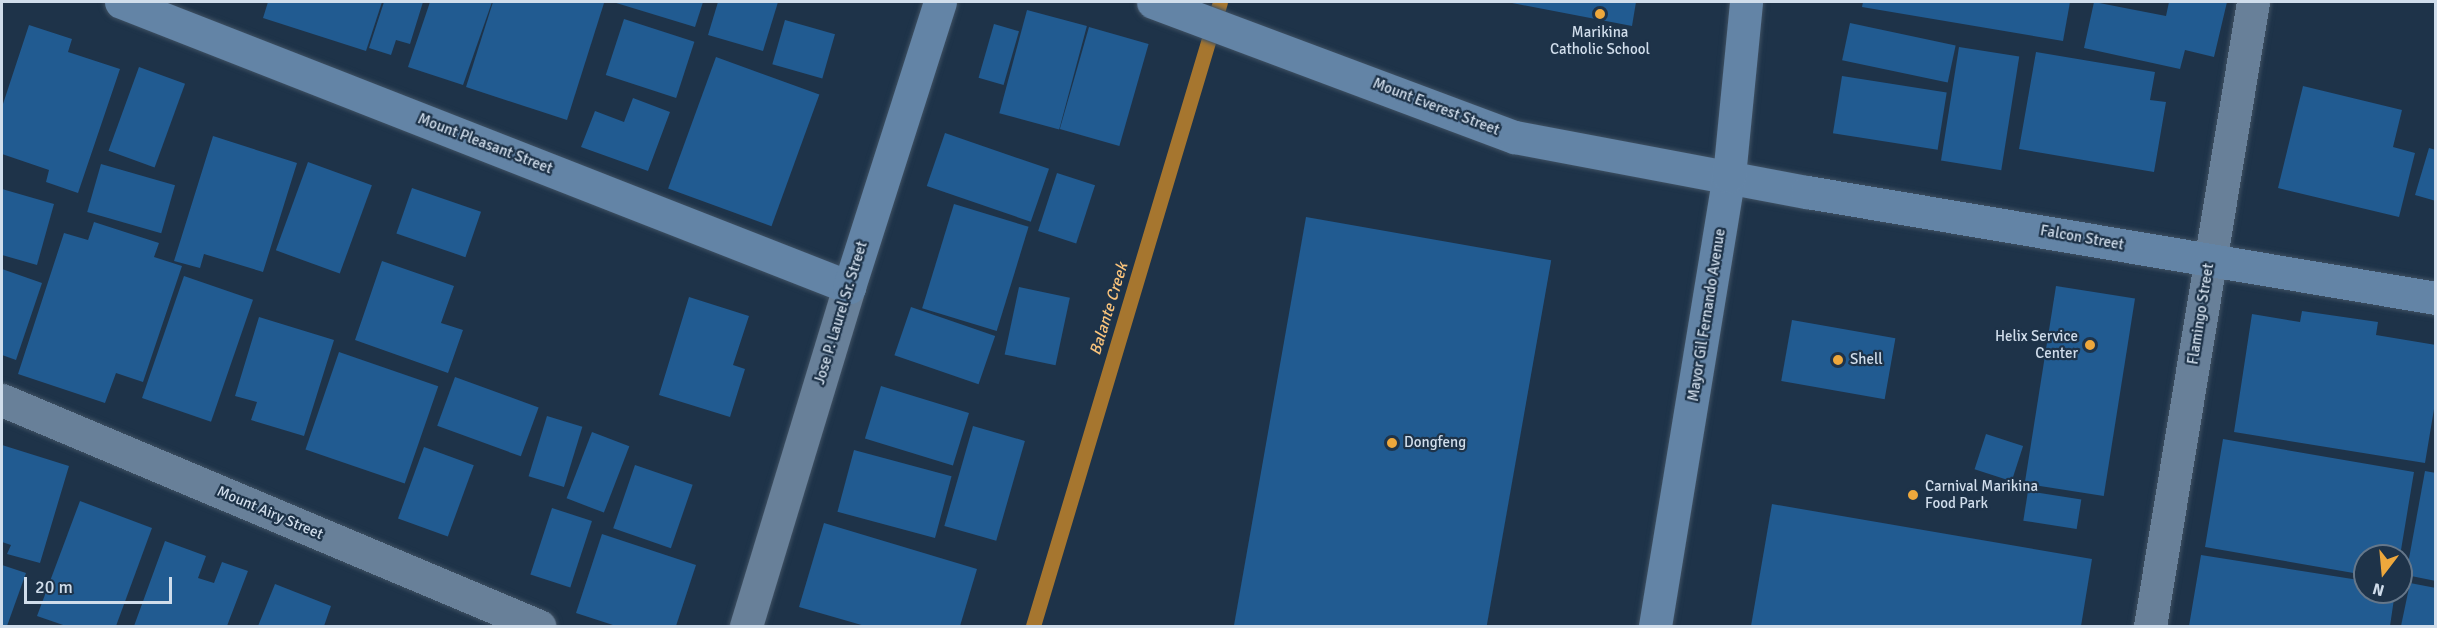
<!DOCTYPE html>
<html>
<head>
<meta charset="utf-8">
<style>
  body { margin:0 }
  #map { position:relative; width:2437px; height:628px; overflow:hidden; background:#1e3349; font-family:Signika,sans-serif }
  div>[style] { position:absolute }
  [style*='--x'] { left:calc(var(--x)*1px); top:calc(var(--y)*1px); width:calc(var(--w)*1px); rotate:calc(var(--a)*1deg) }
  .stream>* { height:15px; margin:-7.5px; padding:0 7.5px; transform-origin:7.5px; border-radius:7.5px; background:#a6762f }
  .building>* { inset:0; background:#215b91; transform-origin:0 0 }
  .roads { filter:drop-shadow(0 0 2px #3f5163) drop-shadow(0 0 2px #3f5163) }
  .street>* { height:33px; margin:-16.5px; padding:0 16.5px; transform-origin:16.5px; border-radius:16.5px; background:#688099 }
  .secondary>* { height:33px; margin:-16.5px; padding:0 16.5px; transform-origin:16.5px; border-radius:16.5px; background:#6384a6 }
  .dots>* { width:16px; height:16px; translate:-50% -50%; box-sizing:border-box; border:3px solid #1e3349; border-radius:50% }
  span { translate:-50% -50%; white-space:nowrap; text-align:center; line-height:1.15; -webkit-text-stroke:4.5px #1e3349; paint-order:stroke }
  .poi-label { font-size:15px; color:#d0ddeb }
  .right { translate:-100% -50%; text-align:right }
  .left { translate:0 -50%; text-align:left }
  .street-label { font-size:15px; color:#d0ddeb }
  .water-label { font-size:16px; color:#f9c37b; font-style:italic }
  .frame { position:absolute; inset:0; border:3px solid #d0ddeb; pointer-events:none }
  .north { position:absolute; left:2353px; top:544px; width:60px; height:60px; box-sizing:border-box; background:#1e3349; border:2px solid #65778a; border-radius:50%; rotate:196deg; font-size:16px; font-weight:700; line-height:24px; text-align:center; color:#d0ddeb }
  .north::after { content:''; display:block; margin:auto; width:21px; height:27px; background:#eea83c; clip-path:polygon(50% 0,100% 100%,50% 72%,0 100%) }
  .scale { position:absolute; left:24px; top:577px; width:148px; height:27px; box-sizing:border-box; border:3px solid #d0ddeb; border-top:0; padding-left:8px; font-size:18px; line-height:21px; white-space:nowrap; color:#d0ddeb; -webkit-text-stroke:4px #1e3349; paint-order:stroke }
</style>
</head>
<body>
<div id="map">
  <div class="stream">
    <div style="--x:1033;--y:626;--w:651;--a:-73.32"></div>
  </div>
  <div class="building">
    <div style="clip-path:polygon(268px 2px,382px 2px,366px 51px,263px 18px)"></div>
    <div style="clip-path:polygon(384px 2px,423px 2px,410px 44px,396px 40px,391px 55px,369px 48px)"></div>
    <div style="clip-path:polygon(430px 2px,492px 2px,463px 85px,408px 67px)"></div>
    <div style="clip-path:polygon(493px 2px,604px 3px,567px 120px,466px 87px)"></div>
    <div style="clip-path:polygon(613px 2px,703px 2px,695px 27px)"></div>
    <div style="clip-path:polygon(718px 2px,778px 2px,763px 51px,708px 35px)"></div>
    <div style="clip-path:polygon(1507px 2px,1636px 2px,1632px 26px)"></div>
    <div style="clip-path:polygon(1863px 2px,2070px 2px,2063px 41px,1862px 7px)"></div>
    <div style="clip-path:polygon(2094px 2px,2166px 16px,2169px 2px,2227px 2px,2214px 57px,2185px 50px,2180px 69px,2084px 48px)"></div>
    <div style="left:1027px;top:10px;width:62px;height:107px;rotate:15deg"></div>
    <div style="left:624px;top:19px;width:74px;height:59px;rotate:18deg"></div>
    <div style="left:785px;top:20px;width:52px;height:46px;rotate:16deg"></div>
    <div style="left:1850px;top:23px;width:108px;height:38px;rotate:12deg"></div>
    <div style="left:994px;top:24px;width:26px;height:56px;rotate:16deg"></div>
    <div style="clip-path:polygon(29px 25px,72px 39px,68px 52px,120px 69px,78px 193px,46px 182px,49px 170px,2px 154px,2px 107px)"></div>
    <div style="left:1089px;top:27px;width:62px;height:106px;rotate:16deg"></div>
    <div style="left:1959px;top:47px;width:61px;height:115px;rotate:9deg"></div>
    <div style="clip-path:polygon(2036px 52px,2155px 72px,2150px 100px,2166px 102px,2154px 172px,2019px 149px)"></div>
    <div style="left:716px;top:57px;width:110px;height:140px;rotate:20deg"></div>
    <div style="left:139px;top:67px;width:49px;height:89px;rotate:20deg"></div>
    <div style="left:1842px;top:76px;width:106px;height:58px;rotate:9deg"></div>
    <div style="clip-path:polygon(2303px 86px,2402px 110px,2393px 147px,2415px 153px,2399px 217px,2278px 188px)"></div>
    <div style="clip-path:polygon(633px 98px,670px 112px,648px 171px,581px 147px,595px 111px,624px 122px)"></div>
    <div style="left:945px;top:133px;width:110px;height:56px;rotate:19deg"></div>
    <div style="clip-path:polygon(213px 136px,297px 163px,263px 272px,204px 254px,200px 268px,174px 261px)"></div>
    <div style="clip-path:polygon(2429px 148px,2436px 150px,2436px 201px,2415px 195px)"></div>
    <div style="left:308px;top:162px;width:68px;height:94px;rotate:20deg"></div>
    <div style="left:101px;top:164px;width:77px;height:50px;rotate:16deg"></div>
    <div style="left:1057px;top:173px;width:40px;height:61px;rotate:18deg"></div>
    <div style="left:412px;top:188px;width:73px;height:48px;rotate:19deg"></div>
    <div style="clip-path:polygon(2px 189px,54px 204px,37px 265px,2px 255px)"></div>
    <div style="left:954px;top:204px;width:78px;height:109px;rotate:17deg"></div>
    <div style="left:1306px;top:217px;width:249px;height:415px;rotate:10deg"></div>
    <div style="clip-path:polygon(94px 222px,159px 243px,154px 257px,182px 266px,143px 382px,116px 373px,105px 403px,18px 374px,64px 233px,88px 240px)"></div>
    <div style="clip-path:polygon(382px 261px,454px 286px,441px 323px,463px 330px,448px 373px,355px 340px)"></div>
    <div style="clip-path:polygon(2px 269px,42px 283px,16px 360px,2px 355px)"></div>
    <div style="left:184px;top:276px;width:73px;height:129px;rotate:19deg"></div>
    <div style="left:2056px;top:286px;width:80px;height:200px;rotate:9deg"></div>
    <div style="left:1019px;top:287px;width:52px;height:69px;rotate:12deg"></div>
    <div style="clip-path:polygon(689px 297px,749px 316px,733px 365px,745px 369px,730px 417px,659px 395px)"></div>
    <div style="left:911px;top:307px;width:89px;height:51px;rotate:19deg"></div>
    <div style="clip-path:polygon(2302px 311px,2378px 322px,2376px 335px,2436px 345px,2436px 397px,2425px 463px,2234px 432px,2252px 314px,2300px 322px)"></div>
    <div style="clip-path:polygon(259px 317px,334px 340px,304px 436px,251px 420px,257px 402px,235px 396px)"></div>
    <div style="left:1792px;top:320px;width:105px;height:62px;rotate:10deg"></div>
    <div style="left:339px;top:352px;width:105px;height:103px;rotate:19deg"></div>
    <div style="left:455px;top:377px;width:89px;height:52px;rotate:20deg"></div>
    <div style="left:881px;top:386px;width:92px;height:55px;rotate:17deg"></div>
    <div style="left:547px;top:416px;width:37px;height:63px;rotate:17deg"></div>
    <div style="left:973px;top:426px;width:54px;height:104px;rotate:16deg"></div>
    <div style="left:592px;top:432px;width:40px;height:71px;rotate:21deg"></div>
    <div style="left:1986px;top:434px;width:39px;height:37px;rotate:18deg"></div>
    <div style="clip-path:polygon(2223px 439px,2414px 472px,2400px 556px,2365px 556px,2365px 575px,2205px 547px)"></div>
    <div style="clip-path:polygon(2px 445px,69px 466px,40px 563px,7px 554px,11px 545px,2px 542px)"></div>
    <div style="left:424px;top:447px;width:53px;height:76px;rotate:20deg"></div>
    <div style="left:854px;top:450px;width:101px;height:64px;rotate:15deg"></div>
    <div style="left:635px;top:465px;width:61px;height:67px;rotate:19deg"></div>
    <div style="clip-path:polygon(2425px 471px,2436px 473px,2436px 581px,2406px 575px)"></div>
    <div style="left:2028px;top:491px;width:54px;height:30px;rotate:9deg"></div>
    <div style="clip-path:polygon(80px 501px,152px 528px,116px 626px,66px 626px,37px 616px)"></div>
    <div style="clip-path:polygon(1772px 504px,2092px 559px,2081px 626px,1751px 626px)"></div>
    <div style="left:552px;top:508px;width:42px;height:70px;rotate:18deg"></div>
    <div style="clip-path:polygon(824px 523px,977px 569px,960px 626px,865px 626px,799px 607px)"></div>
    <div style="clip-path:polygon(602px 534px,696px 565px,676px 626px,616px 626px,576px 613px)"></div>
    <div style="clip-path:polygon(165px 541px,206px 556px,198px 578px,214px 583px,222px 562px,248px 571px,227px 626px,134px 626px)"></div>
    <div style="clip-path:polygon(2201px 555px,2365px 581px,2365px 592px,2395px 592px,2390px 626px,2189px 626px)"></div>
    <div style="clip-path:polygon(2px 565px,26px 573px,7px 626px,2px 626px)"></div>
    <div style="clip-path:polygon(2410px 583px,2436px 588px,2436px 626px,2401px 626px)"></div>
    <div style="clip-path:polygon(275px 584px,331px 606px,324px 626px,258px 626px)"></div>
  </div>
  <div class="roads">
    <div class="street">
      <div style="--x:2;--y:400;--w:583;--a:22.82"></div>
      <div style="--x:746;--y:626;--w:354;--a:-73.1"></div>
      <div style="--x:2150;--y:626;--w:632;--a:-80.63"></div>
    </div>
    <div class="secondary">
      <div style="--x:121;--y:2;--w:782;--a:21.38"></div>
      <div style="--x:849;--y:287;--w:299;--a:-72.3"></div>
      <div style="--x:1153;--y:2;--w:386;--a:20.5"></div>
      <div style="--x:1515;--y:137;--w:297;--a:10.7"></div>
      <div style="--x:1807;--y:192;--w:638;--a:9.57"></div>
      <div style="--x:1655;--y:626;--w:456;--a:-80.7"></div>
      <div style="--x:1729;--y:176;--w:175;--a:-84.4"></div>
    </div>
  </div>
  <div class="dots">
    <div style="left:1600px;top:14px;background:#eea83c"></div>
    <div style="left:2090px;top:345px;background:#eea83c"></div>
    <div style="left:1838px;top:360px;background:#eea83c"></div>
    <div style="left:1392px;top:443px;background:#eea83c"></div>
    <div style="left:1913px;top:495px;background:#eea83c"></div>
  </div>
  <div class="poi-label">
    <span style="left:1600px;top:41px">Marikina<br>Catholic School</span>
    <span class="right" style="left:2078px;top:345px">Helix Service<br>Center</span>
    <span class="left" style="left:1850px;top:360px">Shell</span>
    <span class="left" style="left:1404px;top:443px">Dongfeng</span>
    <span class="left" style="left:1925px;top:495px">Carnival Marikina<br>Food Park</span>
  </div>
  <div class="street-label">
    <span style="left:1436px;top:107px;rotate:21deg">Mount Everest Street</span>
    <span style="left:485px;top:144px;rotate:21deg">Mount Pleasant Street</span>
    <span style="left:2082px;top:238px;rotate:10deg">Falcon Street</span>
    <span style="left:841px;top:313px;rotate:-73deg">Jose P. Laurel Sr. Street</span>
    <span style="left:2201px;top:314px;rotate:-81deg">Flamingo Street</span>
    <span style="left:1707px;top:315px;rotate:-81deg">Mayor Gil Fernando Avenue</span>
    <span style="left:270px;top:513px;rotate:23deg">Mount Airy Street</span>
  </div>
  <div class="water-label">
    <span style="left:1109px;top:309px;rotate:-73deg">Balante Creek</span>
  </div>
  <div class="frame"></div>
  <div class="north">N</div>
  <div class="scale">20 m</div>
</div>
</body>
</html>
